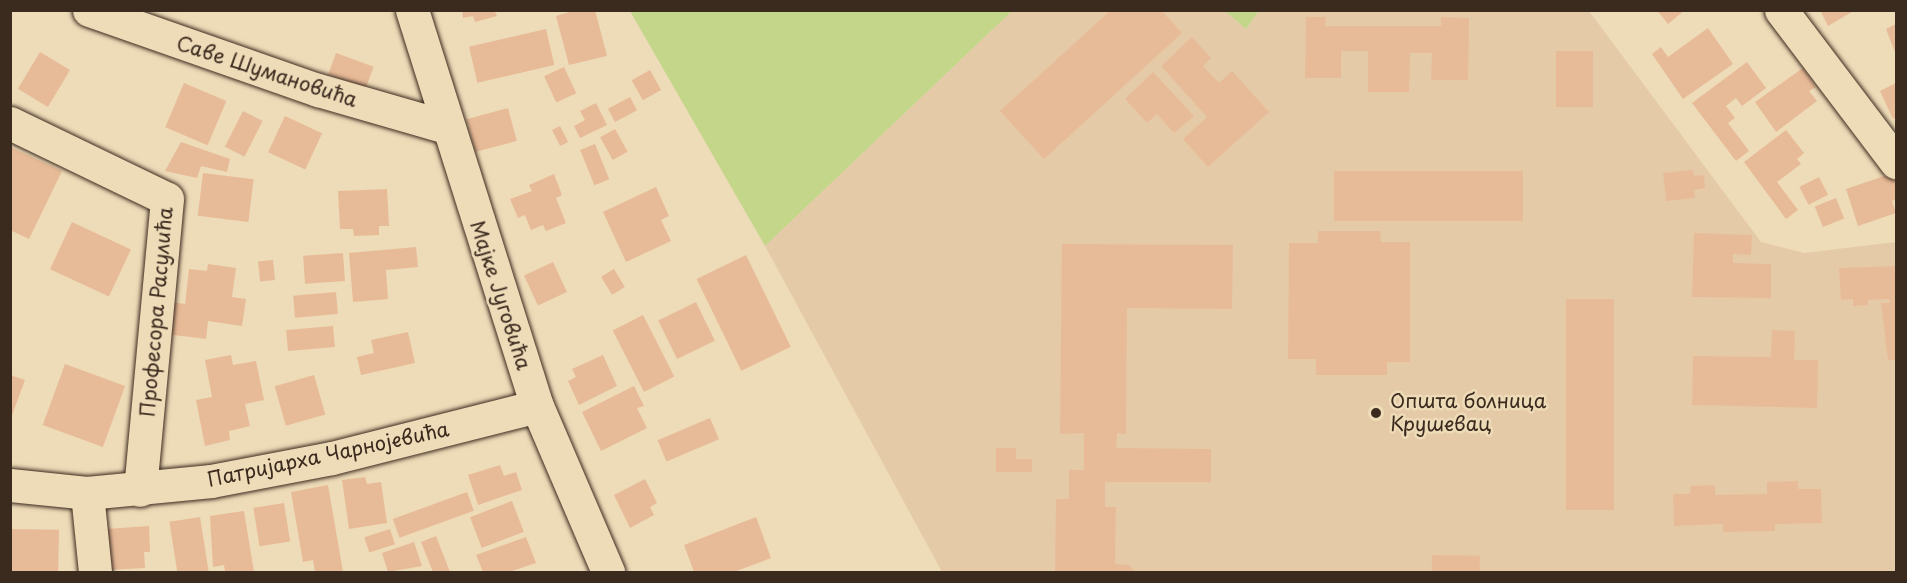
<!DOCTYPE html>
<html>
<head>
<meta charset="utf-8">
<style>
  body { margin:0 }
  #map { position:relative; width:1907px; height:583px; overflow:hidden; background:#eedbb8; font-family:"Playpen Sans",sans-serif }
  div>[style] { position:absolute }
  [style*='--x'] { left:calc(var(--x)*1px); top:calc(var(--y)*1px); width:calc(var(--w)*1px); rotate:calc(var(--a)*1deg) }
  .built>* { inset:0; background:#e5caa8 }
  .green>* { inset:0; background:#c3d68a }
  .building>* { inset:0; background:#e8bb98; transform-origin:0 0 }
  .roads { filter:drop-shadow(0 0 2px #3b2a1e) drop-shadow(0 0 2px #3b2a1e) }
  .minor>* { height:33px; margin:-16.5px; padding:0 16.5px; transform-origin:16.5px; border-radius:16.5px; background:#eedbb8 }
  .dots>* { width:16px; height:16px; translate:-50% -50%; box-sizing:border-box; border:3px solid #eedbb8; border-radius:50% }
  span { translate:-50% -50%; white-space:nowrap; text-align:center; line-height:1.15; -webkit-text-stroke:5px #eedbb8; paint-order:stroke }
  .street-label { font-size:20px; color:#3b2a1e }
  .poi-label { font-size:20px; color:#3b2a1e }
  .left { translate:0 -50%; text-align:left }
  .frame { position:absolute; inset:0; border:12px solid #3b2a1e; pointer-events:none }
</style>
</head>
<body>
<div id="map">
  <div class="built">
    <div style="clip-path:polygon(1012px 11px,1225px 11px,1246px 29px,1259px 11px,1589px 11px,1761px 242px,1804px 253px,1896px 242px,1896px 572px,942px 572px,765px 246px)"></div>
  </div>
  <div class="green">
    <div style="clip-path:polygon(630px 11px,1012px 11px,765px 246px)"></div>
    <div style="clip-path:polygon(1225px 11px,1259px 11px,1246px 29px)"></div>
  </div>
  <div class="building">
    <div style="clip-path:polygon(462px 10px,494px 10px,497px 16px,475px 22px,473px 16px,463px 18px)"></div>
    <div style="clip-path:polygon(576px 10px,595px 10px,607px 56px,569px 65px,556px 16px)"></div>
    <div style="clip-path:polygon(1111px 10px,1161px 10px,1182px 33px,1044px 159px,1000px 111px)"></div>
    <div style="clip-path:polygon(1657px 10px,1685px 10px,1668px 24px)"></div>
    <div style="clip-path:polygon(1820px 10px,1855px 10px,1828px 26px)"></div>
    <div style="clip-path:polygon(1306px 17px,1326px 17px,1325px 26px,1441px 26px,1441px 17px,1469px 18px,1468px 80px,1431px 80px,1432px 53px,1410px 53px,1409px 92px,1368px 92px,1368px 51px,1341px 51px,1341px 78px,1305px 78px)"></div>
    <div style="clip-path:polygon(1896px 24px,1896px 55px,1886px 29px)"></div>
    <div style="clip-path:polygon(1708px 28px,1733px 64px,1683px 99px,1652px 54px,1661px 47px,1668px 57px)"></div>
    <div style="left:546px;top:29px;width:37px;height:79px;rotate:77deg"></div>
    <div style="clip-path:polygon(1192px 37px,1211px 58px,1203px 66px,1219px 83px,1232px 71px,1269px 112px,1208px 167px,1183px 139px,1207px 117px,1161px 66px)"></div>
    <div style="left:1556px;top:51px;width:37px;height:56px"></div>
    <div style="left:40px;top:52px;width:35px;height:43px;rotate:31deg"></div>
    <div style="left:336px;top:53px;width:40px;height:23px;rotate:20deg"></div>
    <div style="clip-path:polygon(1747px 62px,1766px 88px,1742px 106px,1736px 98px,1726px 106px,1735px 118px,1728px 123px,1749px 151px,1736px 161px,1692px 103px)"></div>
    <div style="left:564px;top:67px;width:29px;height:22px;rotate:65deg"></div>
    <div style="clip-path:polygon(1803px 68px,1816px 87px,1809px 91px,1817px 101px,1776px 132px,1755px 102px)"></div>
    <div style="left:650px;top:70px;width:23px;height:21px;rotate:61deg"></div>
    <div style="clip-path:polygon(1153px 72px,1194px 116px,1174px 133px,1157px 114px,1147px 123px,1125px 99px)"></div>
    <div style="left:184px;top:83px;width:46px;height:48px;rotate:23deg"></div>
    <div style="clip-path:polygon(1896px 83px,1896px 117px,1893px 119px,1880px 91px)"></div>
    <div style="left:630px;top:97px;width:15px;height:25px;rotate:62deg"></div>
    <div style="clip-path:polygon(596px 103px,607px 125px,580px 138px,574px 126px,585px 120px,580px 111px)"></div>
    <div style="left:508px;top:108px;width:34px;height:43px;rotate:75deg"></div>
    <div style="left:243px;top:111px;width:22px;height:40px;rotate:27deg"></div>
    <div style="left:285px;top:116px;width:41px;height:40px;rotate:25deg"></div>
    <div style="left:560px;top:126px;width:18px;height:9px;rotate:63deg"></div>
    <div style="left:615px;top:129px;width:26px;height:17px;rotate:61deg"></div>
    <div style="clip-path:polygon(1786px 130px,1804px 153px,1797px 159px,1801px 164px,1777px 182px,1798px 210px,1786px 219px,1744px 162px)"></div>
    <div style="clip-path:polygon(181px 142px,230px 159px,227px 172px,201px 166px,197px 178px,165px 171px)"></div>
    <div style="left:595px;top:144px;width:38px;height:16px;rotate:68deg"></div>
    <div style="clip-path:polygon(10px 147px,62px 171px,29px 239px,10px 230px)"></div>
    <div style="clip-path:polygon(1693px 170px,1694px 176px,1704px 175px,1705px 188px,1694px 190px,1695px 198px,1666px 201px,1663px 173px)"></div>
    <div style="left:1523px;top:171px;width:50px;height:189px;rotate:90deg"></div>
    <div style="clip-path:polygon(1896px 172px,1896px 199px,1892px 201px,1896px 213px,1858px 226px,1846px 189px)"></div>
    <div style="left:203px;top:173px;width:51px;height:43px;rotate:7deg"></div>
    <div style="clip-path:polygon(554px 174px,562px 195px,556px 198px,566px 223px,546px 231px,543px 225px,531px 230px,525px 215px,518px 218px,510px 199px,532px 191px,529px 185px)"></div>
    <div style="left:1819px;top:177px;width:20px;height:22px;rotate:63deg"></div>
    <div style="clip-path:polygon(656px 187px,669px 216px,661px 220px,671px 241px,626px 262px,603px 212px)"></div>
    <div style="clip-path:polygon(387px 189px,389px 226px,379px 226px,379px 235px,354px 236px,353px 229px,340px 229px,338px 191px)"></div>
    <div style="left:1836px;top:198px;width:22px;height:23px;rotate:68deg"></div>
    <div style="left:72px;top:222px;width:65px;height:52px;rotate:25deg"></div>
    <div style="clip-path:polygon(1318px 231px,1380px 231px,1381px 242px,1410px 242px,1410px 362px,1387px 362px,1387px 375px,1316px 375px,1316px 359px,1288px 359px,1289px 243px,1318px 243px)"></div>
    <div style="clip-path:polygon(1694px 233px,1752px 235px,1751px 255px,1733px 254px,1733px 263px,1771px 264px,1771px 298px,1692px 297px)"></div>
    <div style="clip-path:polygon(1062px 244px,1233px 245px,1232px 309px,1127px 308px,1126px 434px,1117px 433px,1116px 448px,1211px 449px,1211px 482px,1105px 482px,1105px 507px,1116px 507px,1115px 564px,1129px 565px,1135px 572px,1055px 572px,1056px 499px,1069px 499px,1069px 470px,1084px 470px,1084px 433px,1060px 434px)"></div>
    <div style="clip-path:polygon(416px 247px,418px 267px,386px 270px,388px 299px,353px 302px,349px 253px)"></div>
    <div style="left:343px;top:253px;width:28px;height:40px;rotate:86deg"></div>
    <div style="left:746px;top:255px;width:102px;height:55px;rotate:64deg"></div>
    <div style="left:273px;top:260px;width:20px;height:15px;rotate:84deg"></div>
    <div style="left:553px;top:262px;width:33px;height:32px;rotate:65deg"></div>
    <div style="clip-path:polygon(208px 264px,236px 268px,232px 297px,246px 299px,242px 326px,208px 321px,206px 339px,166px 334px,170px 302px,185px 304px,189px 269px,207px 271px)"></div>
    <div style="clip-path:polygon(1896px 266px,1896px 360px,1888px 360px,1881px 303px,1890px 303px,1889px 299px,1868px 300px,1868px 305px,1853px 306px,1853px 299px,1841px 300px,1839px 268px)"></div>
    <div style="left:614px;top:269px;width:21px;height:15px;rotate:59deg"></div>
    <div style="left:336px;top:292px;width:22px;height:43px;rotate:85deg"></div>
    <div style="left:1566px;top:299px;width:48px;height:211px"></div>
    <div style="left:696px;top:302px;width:43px;height:42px;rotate:64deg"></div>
    <div style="left:643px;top:315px;width:69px;height:34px;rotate:63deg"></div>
    <div style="left:333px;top:326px;width:21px;height:47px;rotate:85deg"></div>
    <div style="clip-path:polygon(1772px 330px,1795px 331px,1794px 360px,1818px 360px,1817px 408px,1692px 405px,1693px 356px,1771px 357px)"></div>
    <div style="clip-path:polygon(408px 332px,415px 363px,361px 375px,357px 357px,374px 353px,371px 340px)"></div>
    <div style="clip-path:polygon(231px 355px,233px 365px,256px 361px,264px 400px,245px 404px,250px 426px,229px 431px,230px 440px,205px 446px,196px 400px,212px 397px,205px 360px)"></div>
    <div style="clip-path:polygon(603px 355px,617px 386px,579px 405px,568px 381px,576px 377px,572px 369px)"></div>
    <div style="left:65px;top:364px;width:64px;height:65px;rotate:20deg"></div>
    <div style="clip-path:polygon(10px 375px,25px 380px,11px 418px,10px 418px)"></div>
    <div style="left:314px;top:375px;width:41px;height:41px;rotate:74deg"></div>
    <div style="clip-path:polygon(634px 386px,644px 406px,637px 408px,647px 428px,601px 451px,582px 412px)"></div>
    <div style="left:710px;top:418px;width:23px;height:57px;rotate:67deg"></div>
    <div style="clip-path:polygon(996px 448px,1016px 448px,1016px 459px,1032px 459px,1032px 472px,996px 472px)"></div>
    <div style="clip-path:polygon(500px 465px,504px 476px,516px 472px,522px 490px,478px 505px,468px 475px)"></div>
    <div style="clip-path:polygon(365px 477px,367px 484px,381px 482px,387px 523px,349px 529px,342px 480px)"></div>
    <div style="clip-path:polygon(645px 479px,657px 503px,650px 507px,654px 515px,630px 528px,614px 495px)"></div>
    <div style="clip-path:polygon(1798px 481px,1798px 489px,1821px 489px,1822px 523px,1775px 524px,1775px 531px,1723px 532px,1723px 524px,1674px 526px,1673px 494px,1690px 494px,1691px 486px,1715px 485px,1715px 495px,1767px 494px,1767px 482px)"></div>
    <div style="clip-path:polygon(328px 485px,343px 572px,315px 572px,313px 560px,303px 562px,291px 492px)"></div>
    <div style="left:467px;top:492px;width:20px;height:79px;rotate:70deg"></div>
    <div style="left:512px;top:501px;width:33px;height:45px;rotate:69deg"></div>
    <div style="left:284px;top:503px;width:39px;height:31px;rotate:81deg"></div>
    <div style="clip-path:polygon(244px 511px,254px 572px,225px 572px,224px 565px,213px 567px,210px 516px)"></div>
    <div style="left:200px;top:517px;width:56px;height:31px;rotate:81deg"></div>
    <div style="clip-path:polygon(756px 517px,771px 558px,734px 572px,694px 572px,684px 545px)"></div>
    <div style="clip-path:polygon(149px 526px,150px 552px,144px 552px,145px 568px,108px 570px,106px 529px)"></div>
    <div style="left:10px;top:529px;width:49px;height:43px;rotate:1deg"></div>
    <div style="left:390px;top:529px;width:16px;height:27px;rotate:72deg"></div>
    <div style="clip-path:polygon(436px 536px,450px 572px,433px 572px,421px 542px)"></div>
    <div style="clip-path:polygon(526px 537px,536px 563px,509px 572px,483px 572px,476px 555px)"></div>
    <div style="clip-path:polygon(414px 542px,422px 566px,388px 572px,382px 553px)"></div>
    <div style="left:1432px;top:555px;width:48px;height:17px;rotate:1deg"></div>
  </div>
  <div class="roads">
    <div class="minor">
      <div style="--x:89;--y:10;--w:243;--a:19.3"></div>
      <div style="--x:318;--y:90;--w:133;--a:16.1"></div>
      <div style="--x:412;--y:10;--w:415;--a:72.5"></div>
      <div style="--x:537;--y:406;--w:181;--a:66.8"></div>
      <div style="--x:1781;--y:10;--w:191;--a:52.9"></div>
      <div style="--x:10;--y:123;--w:174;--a:25.8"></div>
      <div style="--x:167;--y:199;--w:292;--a:95.3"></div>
      <div style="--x:10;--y:485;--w:77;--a:5.9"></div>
      <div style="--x:87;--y:493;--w:125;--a:-5.5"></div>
      <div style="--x:211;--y:481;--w:123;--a:-10.8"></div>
      <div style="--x:332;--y:458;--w:211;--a:-14.2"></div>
      <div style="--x:87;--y:493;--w:79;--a:84.2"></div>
    </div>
  </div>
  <div class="dots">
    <div style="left:1376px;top:413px;background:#3b2a1e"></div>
  </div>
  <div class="street-label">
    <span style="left:267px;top:71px;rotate:18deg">Саве Шумановића</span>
    <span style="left:501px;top:295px;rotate:72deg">Мајке Југовића</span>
    <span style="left:156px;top:312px;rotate:-85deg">Професора Расулића</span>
    <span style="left:328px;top:454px;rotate:-12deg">Патријарха Чарнојевића</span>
  </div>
  <div class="poi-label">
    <span class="left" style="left:1390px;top:412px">Општа болница<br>Крушевац</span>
  </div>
  <div class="frame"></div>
</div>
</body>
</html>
